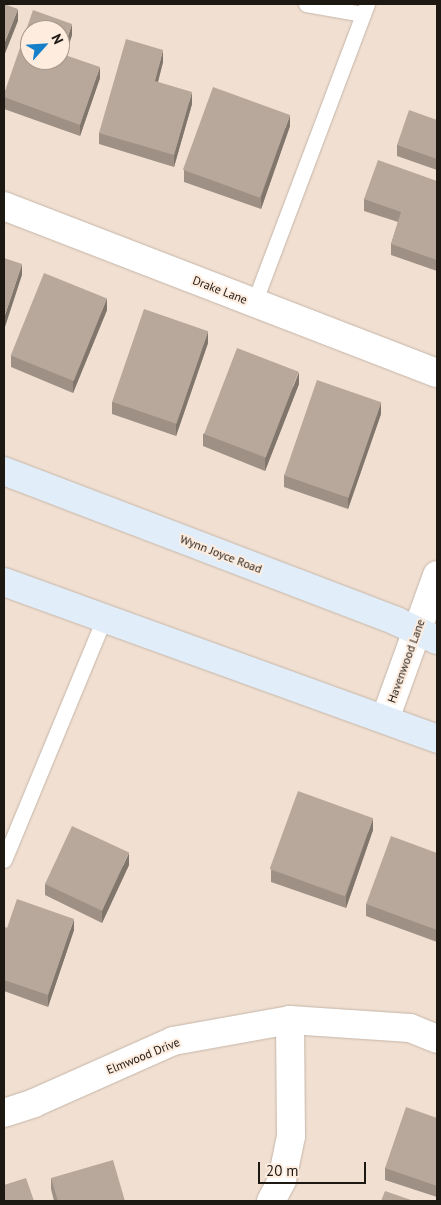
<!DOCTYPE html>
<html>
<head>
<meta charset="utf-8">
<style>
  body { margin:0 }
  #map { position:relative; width:441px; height:1205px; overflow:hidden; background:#f1e0d2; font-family:"PT Sans",sans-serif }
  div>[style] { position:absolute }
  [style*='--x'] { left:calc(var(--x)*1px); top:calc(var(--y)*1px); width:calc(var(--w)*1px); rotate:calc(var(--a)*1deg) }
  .roads { filter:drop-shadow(0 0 1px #c5b5a8) drop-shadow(0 0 1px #c5b5a8) }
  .lane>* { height:15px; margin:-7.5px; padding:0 7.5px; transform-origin:7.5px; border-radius:7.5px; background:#fff }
  .street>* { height:28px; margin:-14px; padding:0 14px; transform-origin:14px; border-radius:14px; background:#fff }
  .secondary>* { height:28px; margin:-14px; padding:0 14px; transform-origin:14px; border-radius:14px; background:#e1eef9 }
  .wall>* { inset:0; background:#9e9085 }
  .shaded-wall>* { inset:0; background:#81766c }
  .building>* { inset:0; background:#b8a89b; transform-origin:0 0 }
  span { translate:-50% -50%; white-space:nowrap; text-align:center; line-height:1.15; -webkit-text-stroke:4px #feeddf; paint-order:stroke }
  .street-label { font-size:12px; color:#1e1813 }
  .frame { position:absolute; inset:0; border:5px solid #1e1813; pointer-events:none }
  .north { position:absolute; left:20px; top:20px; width:50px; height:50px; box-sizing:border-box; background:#feeddf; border:1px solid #a4988d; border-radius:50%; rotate:64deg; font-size:14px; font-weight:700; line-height:20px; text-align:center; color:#1e1813 }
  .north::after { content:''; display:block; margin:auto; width:18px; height:22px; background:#157fc9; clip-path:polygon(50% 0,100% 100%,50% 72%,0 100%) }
  .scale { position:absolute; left:258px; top:1162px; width:108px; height:22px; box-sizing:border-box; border:2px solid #1e1813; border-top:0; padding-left:6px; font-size:15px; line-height:18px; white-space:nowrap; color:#1e1813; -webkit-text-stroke:4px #feeddf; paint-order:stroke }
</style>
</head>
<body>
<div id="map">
  <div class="roads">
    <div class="lane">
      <div style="--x:306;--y:4;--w:58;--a:10"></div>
      <div style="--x:254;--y:303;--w:320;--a:-69.3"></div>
      <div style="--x:4;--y:860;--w:262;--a:-67.5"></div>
    </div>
    <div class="street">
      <div style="--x:4;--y:206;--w:464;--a:21.1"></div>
      <div style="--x:385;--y:719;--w:153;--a:-70.1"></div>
      <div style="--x:4;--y:1113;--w:32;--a:-18"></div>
      <div style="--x:34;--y:1103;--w:152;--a:-24"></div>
      <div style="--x:173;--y:1041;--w:119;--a:-10.2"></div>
      <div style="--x:290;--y:1020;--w:120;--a:3.8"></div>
      <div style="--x:410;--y:1028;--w:29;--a:22"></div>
      <div style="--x:271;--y:1201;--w:24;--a:-62"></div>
      <div style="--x:282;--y:1180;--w:45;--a:-78.4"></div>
      <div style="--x:291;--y:1136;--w:116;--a:-90.5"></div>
    </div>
    <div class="secondary">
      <div style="--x:4;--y:471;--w:420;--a:20.9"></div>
      <div style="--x:396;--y:621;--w:45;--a:24.9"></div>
      <div style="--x:4;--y:582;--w:461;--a:19.9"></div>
    </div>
  </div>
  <div class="wall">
    <div style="clip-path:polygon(72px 35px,66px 55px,100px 78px,80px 136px,4px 109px,4px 94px)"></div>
    <div style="clip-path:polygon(163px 62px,158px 82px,192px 104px,174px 167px,99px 144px,99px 133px)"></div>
    <div style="clip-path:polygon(437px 120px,437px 170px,397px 156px,397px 145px)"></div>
    <div style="clip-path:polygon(290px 126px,261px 209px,184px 182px,184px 170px)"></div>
    <div style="clip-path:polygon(437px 181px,437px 271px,391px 255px,391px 244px,398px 222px,364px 211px,364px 199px)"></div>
    <div style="clip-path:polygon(107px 310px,73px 393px,11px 367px,11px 356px)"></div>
    <div style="clip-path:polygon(208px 343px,176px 436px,112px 414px,112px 402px)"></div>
    <div style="clip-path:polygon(299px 384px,265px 471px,203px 446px,203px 434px)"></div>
    <div style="clip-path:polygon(381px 414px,348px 509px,284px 487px,284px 475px)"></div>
    <div style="clip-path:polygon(373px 830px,346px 908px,271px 882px,271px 870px)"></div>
    <div style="clip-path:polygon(437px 853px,437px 942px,366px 916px,366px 904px)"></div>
    <div style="clip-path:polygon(129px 865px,102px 923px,45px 895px,45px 884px)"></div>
    <div style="clip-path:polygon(4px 927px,7px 928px,74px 930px,48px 1007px,4px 991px)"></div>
    <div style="clip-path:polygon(437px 1118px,437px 1197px,385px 1180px,385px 1168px)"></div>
    <div style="clip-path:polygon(51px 1178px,125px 1201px,54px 1201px,51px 1189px)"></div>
  </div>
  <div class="shaded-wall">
    <div style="clip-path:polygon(18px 9px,18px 21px,4px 56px,4px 44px)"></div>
    <div style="clip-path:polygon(72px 24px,72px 35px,62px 65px,62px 54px)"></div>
    <div style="clip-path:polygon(163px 50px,163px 62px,155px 93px,155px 81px)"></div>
    <div style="clip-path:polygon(100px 67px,100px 78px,80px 136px,80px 125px)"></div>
    <div style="clip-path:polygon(192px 92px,192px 104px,174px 167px,174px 155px)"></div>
    <div style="clip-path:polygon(290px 115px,290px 126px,261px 209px,261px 197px)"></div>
    <div style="clip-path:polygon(22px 264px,22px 275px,4px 330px,4px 318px)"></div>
    <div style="clip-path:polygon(107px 298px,107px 310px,73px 393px,73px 381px)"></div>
    <div style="clip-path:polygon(208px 331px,208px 343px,176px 436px,176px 424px)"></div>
    <div style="clip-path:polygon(299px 372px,299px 384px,265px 471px,265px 459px)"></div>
    <div style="clip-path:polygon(381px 402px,381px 414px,348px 509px,348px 497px)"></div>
    <div style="clip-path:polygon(373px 818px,373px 830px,346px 908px,346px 896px)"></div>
    <div style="clip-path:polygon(129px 853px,129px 865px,102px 923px,102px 911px)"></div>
    <div style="clip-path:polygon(74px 919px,74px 930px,48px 1007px,48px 995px)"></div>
  </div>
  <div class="building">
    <div style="clip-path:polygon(4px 4px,18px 9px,4px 44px)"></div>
    <div style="clip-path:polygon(evenodd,33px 10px,72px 24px,62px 54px,100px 67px,80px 125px,4px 97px,4px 94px,33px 10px,30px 30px,60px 30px,60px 60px,30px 60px,30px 30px)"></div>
    <div style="clip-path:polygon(126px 39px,163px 50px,155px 81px,192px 92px,174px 155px,99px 133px)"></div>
    <div style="left:213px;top:87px;width:82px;height:88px;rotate:20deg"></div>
    <div style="clip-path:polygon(409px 110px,437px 120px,437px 159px,397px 145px)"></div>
    <div style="clip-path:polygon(378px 160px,437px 181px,437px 260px,391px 244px,401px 212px,364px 199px)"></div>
    <div style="clip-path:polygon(4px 258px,22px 264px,4px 318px)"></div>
    <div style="left:44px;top:273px;width:68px;height:89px;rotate:22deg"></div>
    <div style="left:144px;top:309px;width:68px;height:98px;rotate:19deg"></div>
    <div style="left:237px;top:348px;width:66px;height:92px;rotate:21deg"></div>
    <div style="left:317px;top:380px;width:68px;height:101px;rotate:19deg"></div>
    <div style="left:298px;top:791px;width:80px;height:83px;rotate:20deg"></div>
    <div style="left:72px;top:826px;width:63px;height:64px;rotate:25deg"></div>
    <div style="clip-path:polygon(391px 836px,437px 853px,437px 930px,366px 904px)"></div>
    <div style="clip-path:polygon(17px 899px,74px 919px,48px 995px,4px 980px,4px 927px,7px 928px)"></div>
    <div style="clip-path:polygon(406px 1107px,437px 1118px,437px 1186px,385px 1168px)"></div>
    <div style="clip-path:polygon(113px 1160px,125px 1201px,58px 1201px,51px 1178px)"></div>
    <div style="clip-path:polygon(26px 1178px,34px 1201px,4px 1201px,4px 1185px)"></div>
    <div style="clip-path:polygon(385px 1191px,414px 1201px,381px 1201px)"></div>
  </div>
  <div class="street-label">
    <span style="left:220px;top:290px;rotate:21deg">Drake Lane</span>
    <span style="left:221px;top:554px;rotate:21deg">Wynn Joyce Road</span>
    <span style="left:406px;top:661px;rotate:-70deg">Havenwood Lane</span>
    <span style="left:143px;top:1056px;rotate:-22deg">Elmwood Drive</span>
  </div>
  <div class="frame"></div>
  <div class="north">N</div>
  <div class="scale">20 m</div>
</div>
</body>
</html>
